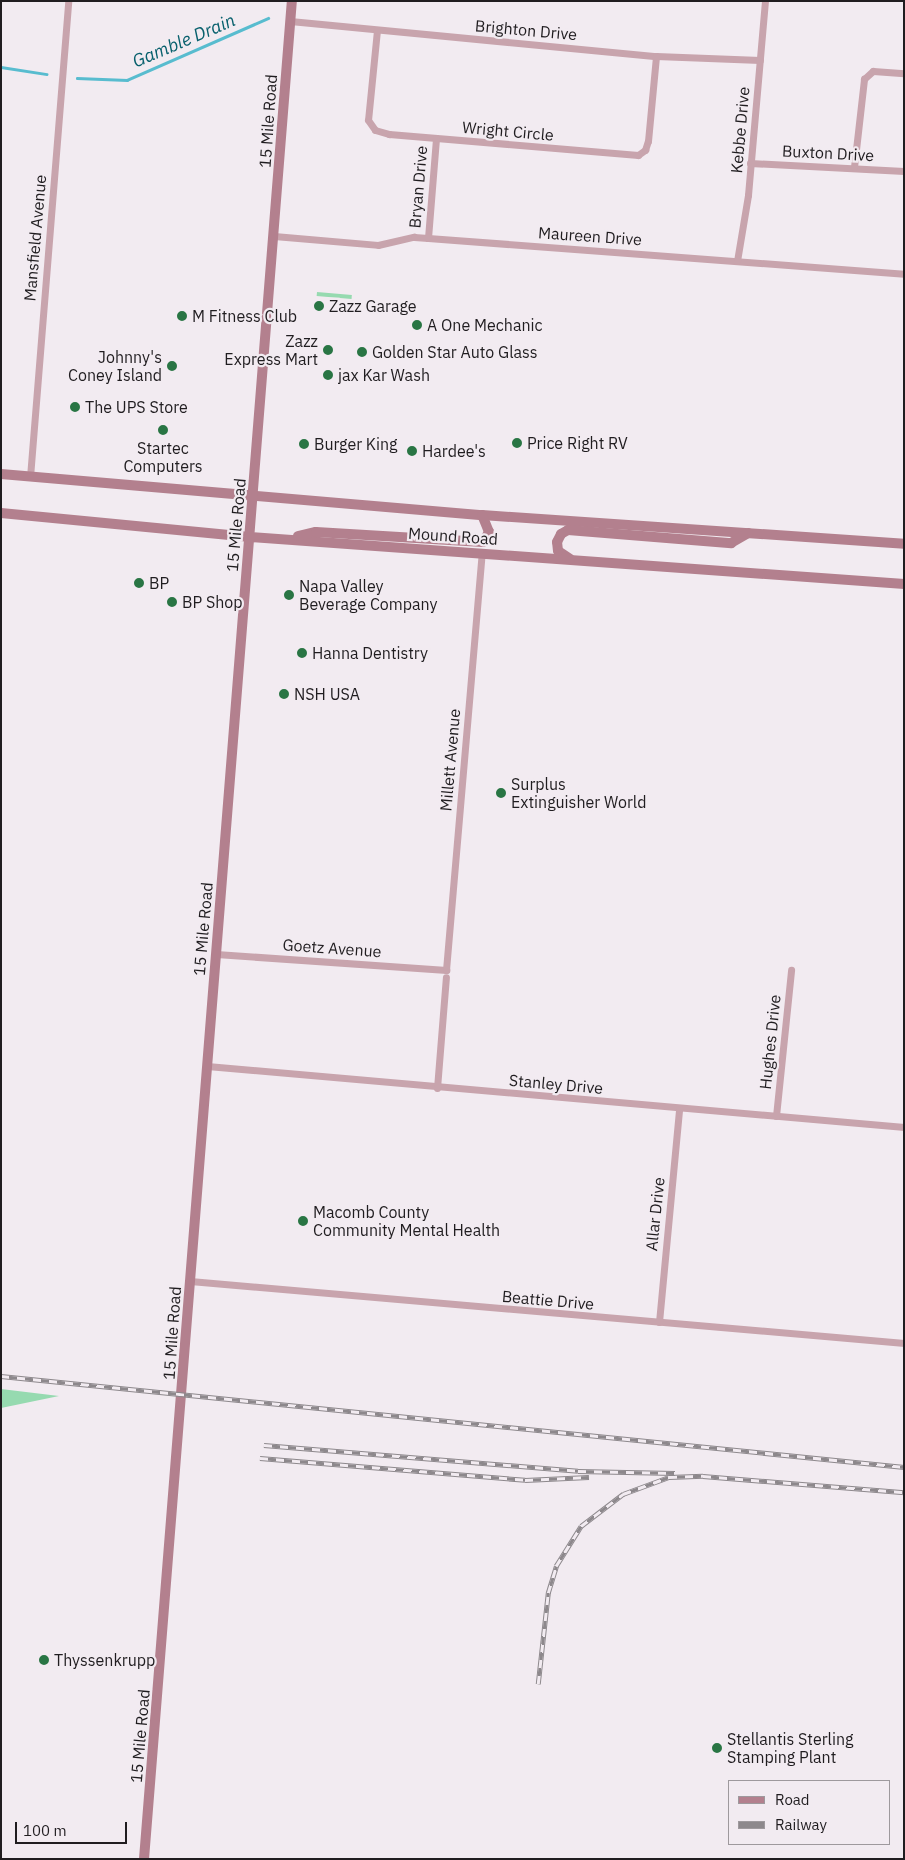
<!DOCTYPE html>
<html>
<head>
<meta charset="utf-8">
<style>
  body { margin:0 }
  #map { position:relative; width:905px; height:1860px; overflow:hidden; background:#f2ebf1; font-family:"IBM Plex Sans",sans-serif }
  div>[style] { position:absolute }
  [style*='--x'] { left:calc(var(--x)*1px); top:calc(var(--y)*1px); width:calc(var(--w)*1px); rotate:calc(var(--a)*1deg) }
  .green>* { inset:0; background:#96dab0; transform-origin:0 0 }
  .stream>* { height:2.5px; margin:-1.25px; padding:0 1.25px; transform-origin:1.25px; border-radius:1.25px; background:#58bccf }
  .street>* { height:7px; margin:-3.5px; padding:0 3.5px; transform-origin:3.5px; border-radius:3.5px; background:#c8a4ad }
  .secondary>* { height:10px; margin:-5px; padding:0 5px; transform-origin:5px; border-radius:5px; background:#b3808e }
  .rail>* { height:4.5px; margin-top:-2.25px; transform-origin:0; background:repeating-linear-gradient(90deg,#f2ebf1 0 8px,#8d888c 0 16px); box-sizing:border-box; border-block:1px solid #8d888c }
  .dots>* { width:14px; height:14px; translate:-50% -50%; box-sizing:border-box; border:2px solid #f2ebf1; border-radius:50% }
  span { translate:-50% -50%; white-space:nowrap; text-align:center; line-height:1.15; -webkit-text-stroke:4.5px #f2ebf1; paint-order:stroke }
  .street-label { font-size:16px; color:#201d20 }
  .poi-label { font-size:16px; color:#201d20 }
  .left { translate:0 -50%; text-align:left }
  .right { translate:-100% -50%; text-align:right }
  .water-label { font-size:18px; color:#08606d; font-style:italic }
  .frame { position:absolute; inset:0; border:2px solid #201d20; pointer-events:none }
  .legend { position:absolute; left:728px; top:1780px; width:162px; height:65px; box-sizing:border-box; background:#f2ebf1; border:1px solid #9e999d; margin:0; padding:6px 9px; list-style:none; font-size:15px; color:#201d20 }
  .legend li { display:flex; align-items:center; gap:10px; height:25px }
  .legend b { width:25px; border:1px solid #9e999d }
  .scale { position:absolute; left:15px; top:1822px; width:112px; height:22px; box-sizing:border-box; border:2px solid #201d20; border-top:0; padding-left:6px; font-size:15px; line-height:18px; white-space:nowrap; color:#201d20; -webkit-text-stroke:4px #f2ebf1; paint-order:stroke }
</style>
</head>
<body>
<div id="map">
  <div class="green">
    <div style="left:317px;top:292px;width:35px;height:4px;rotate:5deg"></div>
    <div style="clip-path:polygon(1px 1389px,59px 1396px,1px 1408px)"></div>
  </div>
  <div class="stream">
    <div style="--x:1;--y:67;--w:46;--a:8.8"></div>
    <div style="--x:77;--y:78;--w:50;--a:2.3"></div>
    <div style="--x:127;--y:80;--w:154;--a:-23.7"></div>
  </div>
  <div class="street">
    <div style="--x:290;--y:21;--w:368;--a:5.5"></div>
    <div style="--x:656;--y:56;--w:104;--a:2.2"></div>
    <div style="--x:377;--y:30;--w:90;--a:95.7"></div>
    <div style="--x:368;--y:120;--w:12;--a:55"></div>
    <div style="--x:375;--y:130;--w:15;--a:16"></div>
    <div style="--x:389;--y:134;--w:250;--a:4.8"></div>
    <div style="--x:638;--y:155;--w:9;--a:-36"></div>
    <div style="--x:645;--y:150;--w:9;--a:-72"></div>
    <div style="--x:648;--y:141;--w:85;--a:-84.6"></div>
    <div style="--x:750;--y:163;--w:154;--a:3"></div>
    <div style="--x:854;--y:167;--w:89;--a:-83.5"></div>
    <div style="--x:864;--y:79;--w:12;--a:-42"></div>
    <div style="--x:873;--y:71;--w:31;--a:4"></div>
    <div style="--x:274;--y:236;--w:104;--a:4.9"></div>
    <div style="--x:378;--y:245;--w:37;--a:-13"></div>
    <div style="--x:414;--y:237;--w:14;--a:4"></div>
    <div style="--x:428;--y:238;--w:477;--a:4.3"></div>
    <div style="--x:428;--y:238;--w:100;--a:-85.4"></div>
    <div style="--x:737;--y:261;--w:67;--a:-80.5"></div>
    <div style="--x:748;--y:195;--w:195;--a:-85"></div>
    <div style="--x:30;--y:477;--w:478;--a:-85.4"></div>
    <div style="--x:216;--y:954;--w:231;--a:4"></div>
    <div style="--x:446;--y:970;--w:419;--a:-85.1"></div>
    <div style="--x:207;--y:1066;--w:700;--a:5"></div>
    <div style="--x:437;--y:1088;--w:111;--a:-85.4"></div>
    <div style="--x:776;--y:1116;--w:147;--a:-84.1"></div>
    <div style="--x:190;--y:1281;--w:717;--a:4.96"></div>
    <div style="--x:659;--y:1322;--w:214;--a:-84.6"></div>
  </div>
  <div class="secondary">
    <div style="--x:1;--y:474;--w:483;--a:4.9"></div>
    <div style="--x:482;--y:515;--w:423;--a:3.9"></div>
    <div style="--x:1;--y:513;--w:250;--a:5.5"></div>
    <div style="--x:250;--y:537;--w:656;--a:4.11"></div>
    <div style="--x:298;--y:536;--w:18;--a:-13"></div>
    <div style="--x:316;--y:532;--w:167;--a:3.4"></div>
    <div style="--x:483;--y:542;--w:12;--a:-59"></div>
    <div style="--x:489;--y:532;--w:18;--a:-112"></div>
    <div style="--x:570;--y:559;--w:14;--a:-146"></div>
    <div style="--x:558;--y:551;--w:9;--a:-96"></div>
    <div style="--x:557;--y:542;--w:9;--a:-63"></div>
    <div style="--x:561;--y:534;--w:8;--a:-30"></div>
    <div style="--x:568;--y:530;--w:164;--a:4.6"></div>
    <div style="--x:731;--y:543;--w:20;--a:-30"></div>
    <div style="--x:144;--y:1859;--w:1864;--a:-85.45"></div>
  </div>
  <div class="rail">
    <div style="--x:1;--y:1376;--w:908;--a:5.75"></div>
    <div style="--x:264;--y:1445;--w:315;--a:4.7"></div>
    <div style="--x:578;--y:1471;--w:97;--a:1.2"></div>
    <div style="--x:260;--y:1458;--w:266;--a:4.7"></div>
    <div style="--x:525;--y:1480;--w:64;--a:-2.7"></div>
    <div style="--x:538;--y:1684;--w:92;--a:-83.7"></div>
    <div style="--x:548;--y:1593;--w:28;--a:-73"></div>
    <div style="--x:556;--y:1566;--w:47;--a:-58"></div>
    <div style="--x:581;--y:1526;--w:53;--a:-37.3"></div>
    <div style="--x:623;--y:1494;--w:49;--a:-20.3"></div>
    <div style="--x:669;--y:1477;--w:34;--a:-2"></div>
    <div style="--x:703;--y:1476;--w:202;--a:4.6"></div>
  </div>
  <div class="dots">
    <div style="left:319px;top:306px;background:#297544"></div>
    <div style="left:182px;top:316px;background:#297544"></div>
    <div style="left:417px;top:325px;background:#297544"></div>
    <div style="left:328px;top:350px;background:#297544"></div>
    <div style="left:362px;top:352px;background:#297544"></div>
    <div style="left:172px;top:366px;background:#297544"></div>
    <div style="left:328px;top:375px;background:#297544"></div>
    <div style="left:75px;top:407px;background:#297544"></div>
    <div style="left:163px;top:430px;background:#297544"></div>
    <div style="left:517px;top:443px;background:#297544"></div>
    <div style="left:304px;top:444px;background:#297544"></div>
    <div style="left:412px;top:451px;background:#297544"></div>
    <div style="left:139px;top:583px;background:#297544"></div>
    <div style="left:289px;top:595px;background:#297544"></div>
    <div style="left:172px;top:602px;background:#297544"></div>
    <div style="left:302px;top:653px;background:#297544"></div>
    <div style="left:284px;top:694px;background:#297544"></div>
    <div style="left:501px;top:793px;background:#297544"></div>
    <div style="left:303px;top:1221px;background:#297544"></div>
    <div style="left:44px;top:1660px;background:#297544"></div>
    <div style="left:717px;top:1748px;background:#297544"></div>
  </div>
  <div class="street-label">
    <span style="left:526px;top:30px;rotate:5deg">Brighton Drive</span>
    <span style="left:268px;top:121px;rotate:-86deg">15 Mile Road</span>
    <span style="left:740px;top:130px;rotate:-85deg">Kebbe Drive</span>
    <span style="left:508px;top:131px;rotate:5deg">Wright Circle</span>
    <span style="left:828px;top:153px;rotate:3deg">Buxton Drive</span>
    <span style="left:418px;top:187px;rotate:-85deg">Bryan Drive</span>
    <span style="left:590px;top:236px;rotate:4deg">Maureen Drive</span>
    <span style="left:35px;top:238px;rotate:-85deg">Mansfield Avenue</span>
    <span style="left:236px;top:525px;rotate:-85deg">15 Mile Road</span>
    <span style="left:453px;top:536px;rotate:4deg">Mound Road</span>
    <span style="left:450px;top:760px;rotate:-85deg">Millett Avenue</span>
    <span style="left:203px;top:929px;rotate:-85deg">15 Mile Road</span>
    <span style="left:332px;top:948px;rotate:4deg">Goetz Avenue</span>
    <span style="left:770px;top:1042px;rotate:-84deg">Hughes Drive</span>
    <span style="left:556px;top:1084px;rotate:5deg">Stanley Drive</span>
    <span style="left:655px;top:1214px;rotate:-84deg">Allar Drive</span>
    <span style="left:548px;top:1300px;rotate:5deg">Beattie Drive</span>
    <span style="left:172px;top:1333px;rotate:-86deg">15 Mile Road</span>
    <span style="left:140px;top:1736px;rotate:-85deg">15 Mile Road</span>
  </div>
  <div class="poi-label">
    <span class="left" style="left:329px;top:306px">Zazz Garage</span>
    <span class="left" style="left:192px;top:316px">M Fitness Club</span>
    <span class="left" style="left:427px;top:325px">A One Mechanic</span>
    <span class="right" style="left:318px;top:350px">Zazz<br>Express Mart</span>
    <span class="left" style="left:372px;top:352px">Golden Star Auto Glass</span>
    <span class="right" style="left:162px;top:366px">Johnny's<br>Coney Island</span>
    <span class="left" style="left:338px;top:375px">jax Kar Wash</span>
    <span class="left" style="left:85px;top:407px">The UPS Store</span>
    <span class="left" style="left:527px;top:443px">Price Right RV</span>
    <span class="left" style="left:314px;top:444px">Burger King</span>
    <span style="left:163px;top:457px">Startec<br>Computers</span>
    <span class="left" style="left:422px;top:451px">Hardee's</span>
    <span class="left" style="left:149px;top:583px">BP</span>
    <span class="left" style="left:299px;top:595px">Napa Valley<br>Beverage Company</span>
    <span class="left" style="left:182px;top:602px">BP Shop</span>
    <span class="left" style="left:312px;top:653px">Hanna Dentistry</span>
    <span class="left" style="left:294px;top:694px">NSH USA</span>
    <span class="left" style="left:511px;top:793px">Surplus<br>Extinguisher World</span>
    <span class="left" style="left:313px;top:1221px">Macomb County<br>Community Mental Health</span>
    <span class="left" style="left:54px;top:1660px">Thyssenkrupp</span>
    <span class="left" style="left:727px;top:1748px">Stellantis Sterling<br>Stamping Plant</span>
  </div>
  <div class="water-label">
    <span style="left:184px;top:41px;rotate:-23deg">Gamble Drain</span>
  </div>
  <div class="frame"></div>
  <ul class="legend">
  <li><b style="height:6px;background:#b3808e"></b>Road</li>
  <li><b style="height:6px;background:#8d888c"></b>Railway</li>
  </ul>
  <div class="scale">100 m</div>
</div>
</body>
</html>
